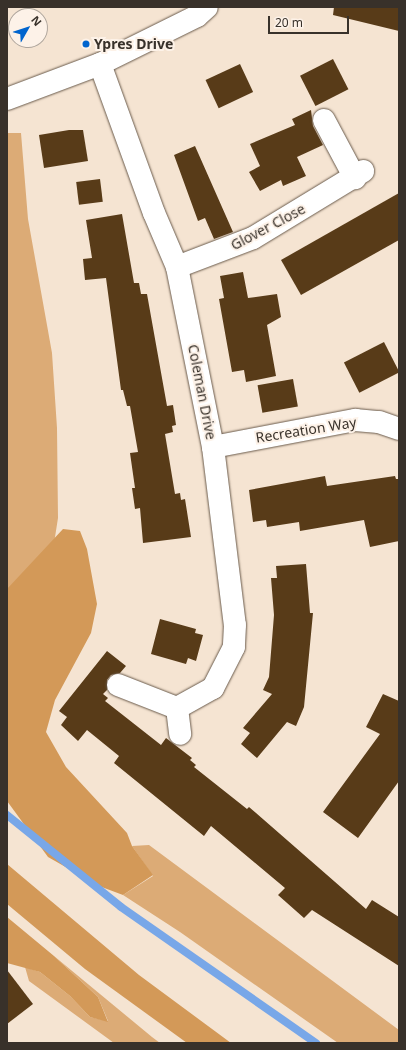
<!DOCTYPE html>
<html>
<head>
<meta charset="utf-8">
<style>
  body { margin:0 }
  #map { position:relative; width:406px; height:1050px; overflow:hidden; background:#f5e4d2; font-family:"Noto Sans",sans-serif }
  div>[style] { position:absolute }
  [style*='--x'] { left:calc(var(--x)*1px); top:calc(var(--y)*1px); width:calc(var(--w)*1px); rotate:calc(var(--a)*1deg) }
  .green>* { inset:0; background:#dcab76 }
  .forest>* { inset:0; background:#d39958 }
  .stream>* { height:8px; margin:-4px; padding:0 4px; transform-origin:4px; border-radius:4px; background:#78a7e8 }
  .building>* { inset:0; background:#583b18; transform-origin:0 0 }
  .roads { filter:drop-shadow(0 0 1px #6a5b4c) drop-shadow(0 0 1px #6a5b4c) }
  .minor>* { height:22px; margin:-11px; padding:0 11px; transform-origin:11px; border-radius:11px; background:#fff }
  .dots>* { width:11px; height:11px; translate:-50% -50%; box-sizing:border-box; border:2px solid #fdf2e8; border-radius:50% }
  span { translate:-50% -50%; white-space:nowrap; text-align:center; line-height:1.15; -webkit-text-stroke:4px #fdf2e8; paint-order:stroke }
  .poi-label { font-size:14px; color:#38312a; font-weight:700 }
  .left { translate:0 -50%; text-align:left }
  .street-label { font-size:14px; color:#38312a }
  .frame { position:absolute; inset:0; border:8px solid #38312a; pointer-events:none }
  .north { position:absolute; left:8px; top:8px; width:40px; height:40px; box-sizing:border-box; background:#fdf2e8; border:1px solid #aea59c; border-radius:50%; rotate:51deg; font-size:11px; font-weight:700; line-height:16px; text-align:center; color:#38312a }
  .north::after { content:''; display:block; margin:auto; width:14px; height:18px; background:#0165ce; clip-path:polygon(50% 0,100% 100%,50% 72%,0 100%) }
  .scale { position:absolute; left:268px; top:16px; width:81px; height:18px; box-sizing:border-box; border:2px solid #38312a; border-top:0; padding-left:5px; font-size:12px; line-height:14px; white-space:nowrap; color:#38312a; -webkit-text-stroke:3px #fdf2e8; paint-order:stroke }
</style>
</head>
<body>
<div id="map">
  <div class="green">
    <div style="clip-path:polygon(7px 133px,21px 133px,28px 219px,52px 353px,57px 428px,58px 518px,50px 569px,7px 612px)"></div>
    <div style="clip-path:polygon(149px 845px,399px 1030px,399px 1043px,338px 1043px,180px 932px,123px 895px,153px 876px,132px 846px)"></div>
    <div style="clip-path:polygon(54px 956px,152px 1037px,160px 1043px,114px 1043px,29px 981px,25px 967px,40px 972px,70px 996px,90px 1017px,108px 1021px,98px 997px)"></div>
  </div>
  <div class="forest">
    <div style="clip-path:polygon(63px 529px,80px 531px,87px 549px,97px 604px,91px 633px,55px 700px,46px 732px,66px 767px,127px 833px,132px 846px,153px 875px,123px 895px,99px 886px,48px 857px,7px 801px,7px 589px)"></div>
    <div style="clip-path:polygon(7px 864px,139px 975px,231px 1043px,187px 1043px,85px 969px,7px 904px)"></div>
    <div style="clip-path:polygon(7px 917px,54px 956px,98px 997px,108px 1022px,90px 1017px,70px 996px,40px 972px,7px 963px)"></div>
  </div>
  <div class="stream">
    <div style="--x:7;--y:815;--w:146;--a:38.9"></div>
    <div style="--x:121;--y:907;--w:238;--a:34.9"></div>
  </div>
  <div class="building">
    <div style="clip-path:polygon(334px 7px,399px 7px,399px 31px,333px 15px)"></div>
    <div style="left:333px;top:59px;width:34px;height:37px;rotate:63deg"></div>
    <div style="left:240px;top:64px;width:31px;height:38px;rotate:65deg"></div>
    <div style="clip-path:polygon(311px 110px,313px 126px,323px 145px,297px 157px,306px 176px,283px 186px,281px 180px,260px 191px,249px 172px,260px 166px,250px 144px,295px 125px,292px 119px)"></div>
    <div style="clip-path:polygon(69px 130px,83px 130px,88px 161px,44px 168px,39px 135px)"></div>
    <div style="clip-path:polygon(195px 146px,233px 232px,214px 239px,205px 218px,198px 221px,174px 155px)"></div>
    <div style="left:100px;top:179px;width:23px;height:24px;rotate:83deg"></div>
    <div style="clip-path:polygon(399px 193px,399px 240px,301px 295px,281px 260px)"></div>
    <div style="clip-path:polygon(122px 214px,134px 283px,139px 283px,141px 294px,147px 294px,167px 406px,173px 405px,176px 425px,172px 426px,173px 432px,165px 434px,175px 494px,180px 493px,181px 500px,185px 499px,191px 537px,143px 543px,140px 508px,135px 509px,132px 488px,135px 488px,130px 453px,138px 452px,130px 406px,127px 406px,123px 390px,121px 390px,106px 278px,85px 280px,83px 259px,92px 258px,86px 220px)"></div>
    <div style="clip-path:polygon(243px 272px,248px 298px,277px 294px,281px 317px,267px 325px,276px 376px,246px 382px,244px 370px,232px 372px,219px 299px,224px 298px,220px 276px)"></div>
    <div style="left:384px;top:342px;width:34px;height:45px;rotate:63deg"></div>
    <div style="left:293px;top:379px;width:28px;height:36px;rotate:80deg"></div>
    <div style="clip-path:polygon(325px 476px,327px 486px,395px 476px,396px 479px,399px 479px,399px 541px,370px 547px,364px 520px,300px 531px,299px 522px,267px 527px,266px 520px,253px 522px,249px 490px)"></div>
    <div style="clip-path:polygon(306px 564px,310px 613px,313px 613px,304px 707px,296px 726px,287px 722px,257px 758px,241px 744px,250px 733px,243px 728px,272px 694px,263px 690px,269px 677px,274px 615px,271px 578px,277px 578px,276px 566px)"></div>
    <div style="clip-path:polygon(160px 619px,196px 629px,195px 633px,203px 635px,196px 661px,188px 658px,186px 664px,151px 654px)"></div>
    <div style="clip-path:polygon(107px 651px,126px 666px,120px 673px,111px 675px,107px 680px,107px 690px,103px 694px,108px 698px,105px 701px,161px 745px,166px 738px,192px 758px,190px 760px,196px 765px,194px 767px,247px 809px,249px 807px,366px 909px,372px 900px,399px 917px,399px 966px,312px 910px,304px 918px,278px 895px,285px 888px,211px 826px,204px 836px,114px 763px,119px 756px,87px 730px,78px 741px,61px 725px,67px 717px,59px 711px)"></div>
    <div style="clip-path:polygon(383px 694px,399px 701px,399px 781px,358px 838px,323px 812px,380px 734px,366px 727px)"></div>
    <div style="clip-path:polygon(7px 970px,33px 1004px,7px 1024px)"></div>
  </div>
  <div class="roads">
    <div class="minor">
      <div style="--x:100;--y:64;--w:158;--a:70.1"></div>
      <div style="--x:154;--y:213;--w:59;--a:66.9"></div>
      <div style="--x:177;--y:267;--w:184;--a:78.7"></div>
      <div style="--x:213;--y:447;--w:179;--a:83"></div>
      <div style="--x:235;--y:625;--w:22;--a:93"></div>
      <div style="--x:234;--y:647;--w:46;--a:117.1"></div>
      <div style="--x:213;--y:688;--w:41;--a:150.9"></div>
      <div style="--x:7;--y:99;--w:99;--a:-20.6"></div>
      <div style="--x:100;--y:64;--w:108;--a:-26.3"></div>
      <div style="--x:197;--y:16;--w:13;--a:-42"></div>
      <div style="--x:324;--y:120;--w:66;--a:61.9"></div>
      <div style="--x:177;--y:267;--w:81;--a:-20.9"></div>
      <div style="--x:253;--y:238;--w:129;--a:-31.3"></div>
      <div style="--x:213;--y:447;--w:145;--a:-10.8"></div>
      <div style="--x:355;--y:420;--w:24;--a:5"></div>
      <div style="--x:379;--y:422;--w:21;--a:19"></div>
      <div style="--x:118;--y:685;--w:63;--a:21.3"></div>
      <div style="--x:177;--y:708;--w:26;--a:83"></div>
    </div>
  </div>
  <div class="dots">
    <div style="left:86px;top:44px;background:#0165ce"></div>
  </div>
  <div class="poi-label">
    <span class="left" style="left:94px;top:44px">Ypres Drive</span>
  </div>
  <div class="street-label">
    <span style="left:268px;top:227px;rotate:-28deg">Glover Close</span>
    <span style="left:202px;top:392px;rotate:79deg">Coleman Drive</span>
    <span style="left:306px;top:430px;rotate:-9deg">Recreation Way</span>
  </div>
  <div class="frame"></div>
  <div class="north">N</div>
  <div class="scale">20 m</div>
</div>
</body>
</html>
